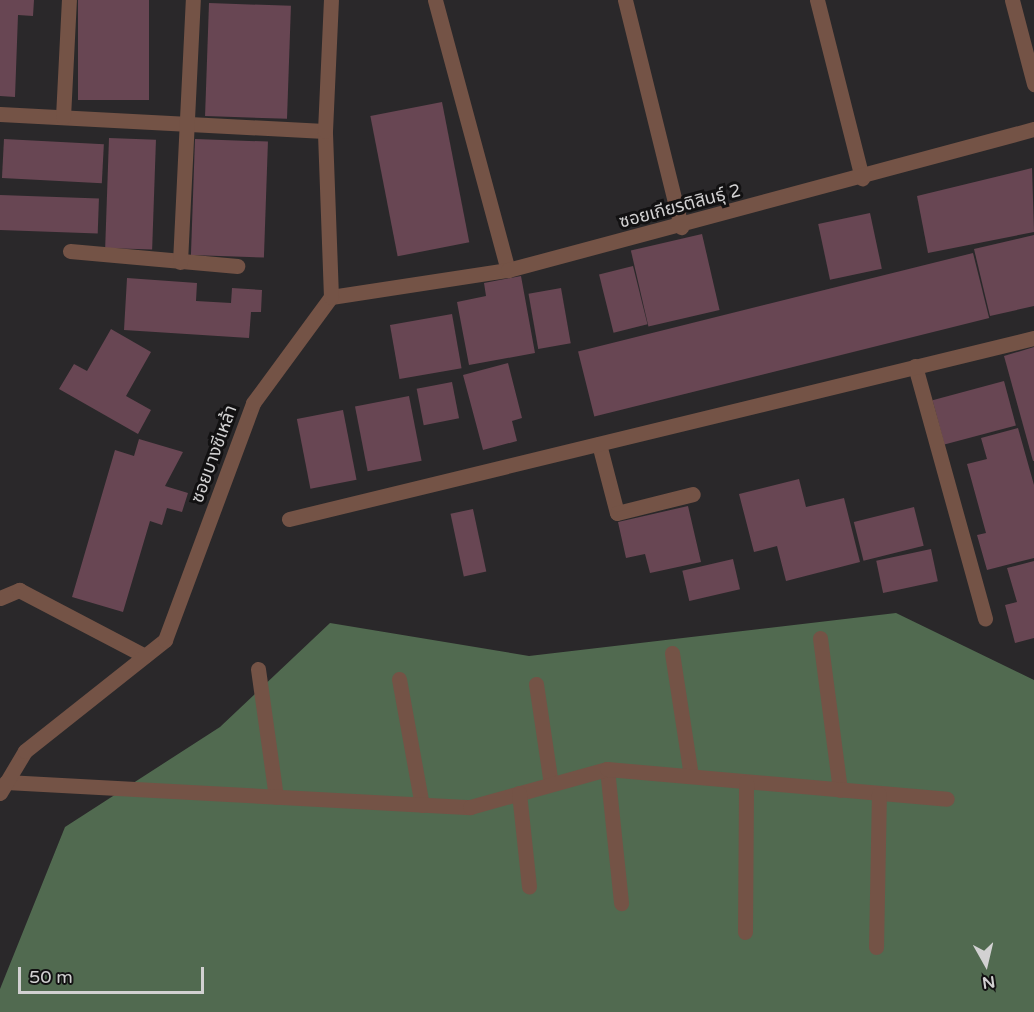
<!DOCTYPE html>
<html>
<head>
<meta charset="utf-8">
<style>
  body { margin:0 }
  #map { position:relative; width:1034px; height:1012px; overflow:hidden; background:#2a282a; font-family:"Varela Round","Noto Sans Thai",sans-serif }
  div>[style] { position:absolute }
  [style*='--x'] { left:calc(var(--x)*1px); top:calc(var(--y)*1px); width:calc(var(--w)*1px); rotate:calc(var(--a)*1deg) }
  .forest>* { inset:0; background:#516a50 }
  .building>* { inset:0; background:#684653; transform-origin:0 0 }
  .minor>* { height:15px; margin:-7.5px; padding:0 7.5px; transform-origin:7.5px; border-radius:7.5px; background:#745346 }
  span { translate:-50% -50%; white-space:nowrap; text-align:center; line-height:1.15; -webkit-text-stroke:6px #121112; paint-order:stroke }
  .street-label { font-size:18px; color:#d2d1d2 }
  .north { position:absolute; left:956px; top:934px; width:60px; height:60px; -webkit-text-stroke:4px #121112; paint-order:stroke; rotate:172deg; font-size:16px; font-weight:700; line-height:24px; text-align:center; color:#d2d1d2 }
  .north::after { content:''; display:block; margin:auto; width:21px; height:27px; background:#d2d1d2; clip-path:polygon(50% 0,100% 100%,50% 72%,0 100%) }
  .scale { position:absolute; left:18px; top:967px; width:186px; height:27px; box-sizing:border-box; border:3px solid #d2d1d2; border-top:0; padding-left:8px; font-size:18px; line-height:21px; white-space:nowrap; color:#d2d1d2; -webkit-text-stroke:4px #121112; paint-order:stroke }
</style>
</head>
<body>
<div id="map">
  <div class="forest">
    <div style="clip-path:polygon(896px 613px,1034px 680px,1034px 1012px,0 1012px,0 989px,65px 827px,220px 727px,330px 623px,529px 656px)"></div>
  </div>
  <div class="building">
    <div style="clip-path:polygon(0 0,34px 0,33px 16px,18px 15px,15px 97px,0 96px)"></div>
    <div style="left:78px;top:0;width:71px;height:100px"></div>
    <div style="left:209px;top:3px;width:82px;height:113px;rotate:2deg"></div>
    <div style="left:442px;top:102px;width:143px;height:73px;rotate:79deg"></div>
    <div style="left:109px;top:138px;width:47px;height:110px;rotate:2deg"></div>
    <div style="left:4px;top:139px;width:100px;height:39px;rotate:3deg"></div>
    <div style="left:195px;top:139px;width:73px;height:116px;rotate:2deg"></div>
    <div style="clip-path:polygon(1032px 168px,1034px 232px,928px 253px,917px 196px)"></div>
    <div style="left:0;top:195px;width:99px;height:35px;rotate:2deg"></div>
    <div style="left:870px;top:213px;width:57px;height:53px;rotate:78deg"></div>
    <div style="left:702px;top:234px;width:78px;height:73px;rotate:77deg"></div>
    <div style="clip-path:polygon(1034px 235px,1034px 306px,990px 316px,974px 249px)"></div>
    <div style="left:973px;top:253px;width:67px;height:407px;rotate:76deg"></div>
    <div style="left:633px;top:266px;width:60px;height:35px;rotate:76deg"></div>
    <div style="clip-path:polygon(521px 276px,535px 353px,469px 365px,457px 302px,486px 296px,484px 283px)"></div>
    <div style="clip-path:polygon(127px 278px,197px 283px,196px 301px,231px 303px,232px 288px,262px 290px,261px 312px,251px 312px,249px 338px,124px 330px)"></div>
    <div style="left:561px;top:288px;width:56px;height:33px;rotate:80deg"></div>
    <div style="left:452px;top:314px;width:55px;height:63px;rotate:80deg"></div>
    <div style="clip-path:polygon(111px 329px,151px 352px,126px 396px,151px 410px,138px 434px,59px 389px,74px 364px,87px 371px)"></div>
    <div style="clip-path:polygon(1034px 347px,1034px 461px,1033px 461px,1004px 356px)"></div>
    <div style="clip-path:polygon(508px 363px,522px 418px,512px 421px,517px 441px,483px 450px,463px 375px)"></div>
    <div style="left:1004px;top:381px;width:46px;height:74px;rotate:75deg"></div>
    <div style="left:452px;top:382px;width:37px;height:36px;rotate:79deg"></div>
    <div style="left:409px;top:396px;width:66px;height:55px;rotate:79deg"></div>
    <div style="left:343px;top:410px;width:71px;height:47px;rotate:79deg"></div>
    <div style="clip-path:polygon(1018px 428px,1034px 485px,1034px 558px,987px 570px,977px 535px,986px 533px,967px 464px,987px 459px,981px 438px)"></div>
    <div style="clip-path:polygon(139px 439px,183px 452px,165px 486px,188px 493px,182px 512px,167px 508px,162px 525px,150px 521px,123px 612px,72px 597px,115px 450px,134px 456px)"></div>
    <div style="clip-path:polygon(799px 479px,806px 507px,844px 498px,860px 562px,786px 581px,777px 546px,754px 552px,739px 494px)"></div>
    <div style="clip-path:polygon(688px 506px,701px 562px,650px 573px,645px 554px,626px 558px,618px 522px)"></div>
    <div style="left:914px;top:507px;width:40px;height:62px;rotate:76deg"></div>
    <div style="left:473px;top:509px;width:64px;height:23px;rotate:78deg"></div>
    <div style="left:931px;top:549px;width:33px;height:56px;rotate:78deg"></div>
    <div style="left:733px;top:559px;width:31px;height:52px;rotate:77deg"></div>
    <div style="clip-path:polygon(1034px 561px,1034px 638px,1015px 643px,1005px 605px,1017px 602px,1007px 568px)"></div>
  </div>
  <div class="minor">
    <div style="--x:435;--y:0;--w:280;--a:74.9"></div>
    <div style="--x:625;--y:0;--w:234;--a:76.1"></div>
    <div style="--x:817;--y:0;--w:184;--a:75.8"></div>
    <div style="--x:1012;--y:0;--w:87;--a:75.3"></div>
    <div style="--x:0;--y:114;--w:325;--a:3"></div>
    <div style="--x:63;--y:117;--w:117;--a:-87.1"></div>
    <div style="--x:70;--y:251;--w:168;--a:5.1"></div>
    <div style="--x:180;--y:262;--w:262;--a:-87.2"></div>
    <div style="--x:331;--y:297;--w:179;--a:-8.7"></div>
    <div style="--x:508;--y:270;--w:545;--a:-15.01"></div>
    <div style="--x:915;--y:366;--w:262;--a:74.5"></div>
    <div style="--x:599;--y:444;--w:71;--a:75.4"></div>
    <div style="--x:617;--y:513;--w:78;--a:-14"></div>
    <div style="--x:289;--y:519;--w:767;--a:-13.66"></div>
    <div style="--x:0;--y:598;--w:21;--a:-23"></div>
    <div style="--x:19;--y:590;--w:142;--a:27.6"></div>
    <div style="--x:820;--y:638;--w:153;--a:82.5"></div>
    <div style="--x:672;--y:653;--w:124;--a:81.2"></div>
    <div style="--x:258;--y:669;--w:129;--a:82"></div>
    <div style="--x:399;--y:679;--w:128;--a:79.7"></div>
    <div style="--x:536;--y:684;--w:101;--a:81.5"></div>
    <div style="--x:607;--y:769;--w:135;--a:84"></div>
    <div style="--x:6;--y:782;--w:465;--a:3.1"></div>
    <div style="--x:470;--y:807;--w:142;--a:-15.5"></div>
    <div style="--x:607;--y:769;--w:341;--a:5"></div>
    <div style="--x:0;--y:793;--w:49;--a:-59.2"></div>
    <div style="--x:25;--y:751;--w:179;--a:-38.4"></div>
    <div style="--x:165;--y:640;--w:253;--a:-69.6"></div>
    <div style="--x:253;--y:403;--w:132;--a:-53.7"></div>
    <div style="--x:331;--y:297;--w:166;--a:-92.1"></div>
    <div style="--x:325;--y:131;--w:131;--a:-87.4"></div>
    <div style="--x:519;--y:793;--w:94;--a:83.9"></div>
    <div style="--x:745;--y:932;--w:150;--a:-89.6"></div>
    <div style="--x:876;--y:947;--w:153;--a:-88.9"></div>
  </div>
  <div class="street-label">
    <span style="left:680px;top:206px;rotate:-15deg">ซอยเกียรติสินธุ์ 2</span>
    <span style="left:214px;top:454px;rotate:-70deg">ซอยบางซีเหล้า</span>
  </div>
  <div class="north">N</div>
  <div class="scale">50 m</div>
</div>
</body>
</html>
